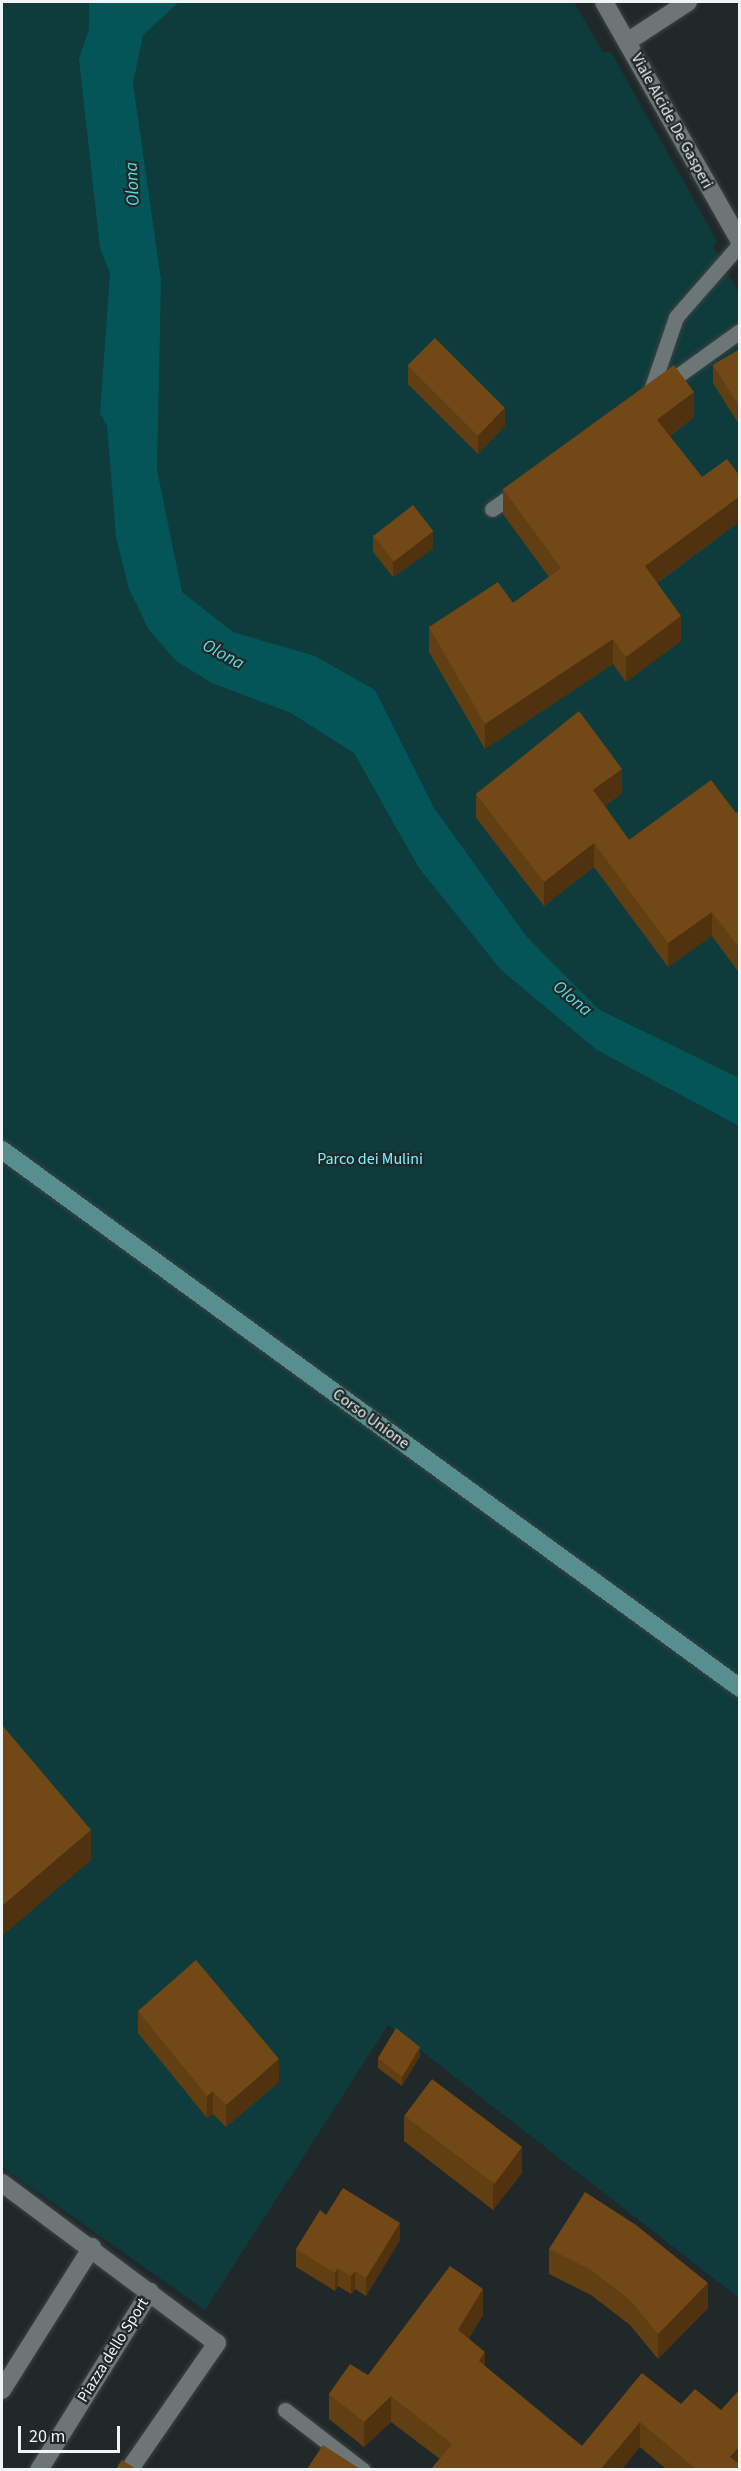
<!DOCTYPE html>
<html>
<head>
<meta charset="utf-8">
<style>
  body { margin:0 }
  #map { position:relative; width:741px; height:2471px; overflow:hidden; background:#202829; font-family:"Source Sans 3",sans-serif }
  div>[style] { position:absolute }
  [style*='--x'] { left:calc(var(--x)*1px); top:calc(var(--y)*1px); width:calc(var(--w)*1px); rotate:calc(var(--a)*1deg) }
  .green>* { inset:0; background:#0e3b3c }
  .water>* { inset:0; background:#035557 }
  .roads { filter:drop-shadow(0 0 2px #3c4343) drop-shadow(0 0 2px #3c4343) }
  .lane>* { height:15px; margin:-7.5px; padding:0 7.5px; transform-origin:7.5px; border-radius:7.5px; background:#6c7676 }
  .street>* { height:18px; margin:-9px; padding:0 9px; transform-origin:9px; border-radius:9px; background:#6c7676 }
  .secondary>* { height:18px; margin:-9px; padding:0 9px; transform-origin:9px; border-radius:9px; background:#578e8f }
  .wall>* { inset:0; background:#623e13 }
  .shaded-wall>* { inset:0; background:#50320f }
  .building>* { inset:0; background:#724816; transform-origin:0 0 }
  span { translate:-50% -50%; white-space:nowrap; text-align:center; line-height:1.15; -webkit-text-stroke:4.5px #202829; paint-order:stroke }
  .street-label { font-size:16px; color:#eff4f4 }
  .park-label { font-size:16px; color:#74f7fb }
  .water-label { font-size:18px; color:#57dde0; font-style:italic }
  .frame { position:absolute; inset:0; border:3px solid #eff4f4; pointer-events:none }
  .scale { position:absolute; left:18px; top:2426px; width:102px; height:27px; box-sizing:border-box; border:3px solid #eff4f4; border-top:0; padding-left:8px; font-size:18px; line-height:21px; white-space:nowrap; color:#eff4f4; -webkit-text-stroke:4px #202829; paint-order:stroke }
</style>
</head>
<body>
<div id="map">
  <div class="green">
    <div style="clip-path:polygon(2px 2px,574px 2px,603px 52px,611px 52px,717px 241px,713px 246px,739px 293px,739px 2298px,388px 2025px,205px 2310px,2px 2167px)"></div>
  </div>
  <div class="water">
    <div style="clip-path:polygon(89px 2px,179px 2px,143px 35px,133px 83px,161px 280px,157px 470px,182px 592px,233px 632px,315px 656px,375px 690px,434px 808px,527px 937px,598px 1009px,739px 1078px,739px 1126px,597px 1050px,501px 970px,419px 868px,354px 753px,291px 713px,212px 683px,176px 661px,149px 630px,129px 589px,116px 537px,107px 426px,100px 413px,110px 273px,100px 248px,79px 59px,89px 29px)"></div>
  </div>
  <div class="roads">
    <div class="lane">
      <div style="--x:665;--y:385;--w:92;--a:-35.8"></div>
      <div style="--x:649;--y:396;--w:83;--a:-71.1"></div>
      <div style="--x:676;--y:317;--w:97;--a:-48.8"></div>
      <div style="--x:492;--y:509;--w:33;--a:-35"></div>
      <div style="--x:285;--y:2410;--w:98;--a:37.6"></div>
    </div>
    <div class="street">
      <div style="--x:604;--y:2;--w:275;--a:60.4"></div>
      <div style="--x:627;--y:42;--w:73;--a:-33.3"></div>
      <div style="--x:2;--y:2183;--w:268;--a:36.7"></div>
      <div style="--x:217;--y:2343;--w:155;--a:124.7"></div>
      <div style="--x:2;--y:2390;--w:169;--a:-57.8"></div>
      <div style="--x:39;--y:2470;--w:210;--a:-58.1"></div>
    </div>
    <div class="secondary">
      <div style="--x:2;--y:1150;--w:913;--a:36.09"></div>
    </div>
  </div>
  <div class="wall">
    <div style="clip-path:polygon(740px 349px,740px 426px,713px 383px,713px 365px)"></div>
    <div style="clip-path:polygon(408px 366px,505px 426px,478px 454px,408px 384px)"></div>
    <div style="clip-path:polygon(694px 417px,670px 436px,702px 477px,740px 476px,740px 521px,657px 583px,681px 641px,626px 682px,613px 664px,485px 749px,429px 652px,429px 627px,513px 603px,549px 577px,503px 514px,503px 489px)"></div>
    <div style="clip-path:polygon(373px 535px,433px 549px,393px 577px,373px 552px)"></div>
    <div style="clip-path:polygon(622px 793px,605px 806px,629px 840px,736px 813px,740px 811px,740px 974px,712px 936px,668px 967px,594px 867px,544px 906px,476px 818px,476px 794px)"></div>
    <div style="clip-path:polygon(138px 2011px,279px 2082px,226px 2127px,213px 2114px,207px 2118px,138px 2033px)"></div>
    <div style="clip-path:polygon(420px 2056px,402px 2086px,378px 2068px,378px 2058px)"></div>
    <div style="clip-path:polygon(404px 2116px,522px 2173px,493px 2210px,404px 2141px)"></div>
    <div style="clip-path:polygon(326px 2215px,400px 2240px,366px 2296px,355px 2289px,351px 2294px,338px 2286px,335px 2291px,296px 2267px,296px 2249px)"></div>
    <div style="clip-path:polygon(549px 2249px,708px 2308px,658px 2359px,630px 2325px,591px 2295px,549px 2274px)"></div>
    <div style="clip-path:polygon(483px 2315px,469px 2338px,485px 2367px,582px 2446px,642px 2373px,740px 2469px,666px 2469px,640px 2447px,440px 2459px,391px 2422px,364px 2447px,329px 2419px,329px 2394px,368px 2375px)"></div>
  </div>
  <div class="shaded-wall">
    <div style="clip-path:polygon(694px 392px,694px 417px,657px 445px,657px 420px)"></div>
    <div style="clip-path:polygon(505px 408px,505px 426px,478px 454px,478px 436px)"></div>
    <div style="clip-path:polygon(740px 496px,740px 521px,645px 591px,645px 566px)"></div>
    <div style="clip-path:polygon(433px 531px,433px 549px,393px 577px,393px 559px)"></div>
    <div style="clip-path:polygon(681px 616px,681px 641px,626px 682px,626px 657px)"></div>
    <div style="clip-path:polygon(613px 639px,613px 664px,485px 749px,485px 724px)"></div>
    <div style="clip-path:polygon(622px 769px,622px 793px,593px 814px,593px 790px)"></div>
    <div style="clip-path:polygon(594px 843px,594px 867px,544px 906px,544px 882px)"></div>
    <div style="clip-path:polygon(712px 912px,712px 936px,668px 967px,668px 943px)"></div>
    <div style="clip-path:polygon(91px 1830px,91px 1860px,2px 1936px,2px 1906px)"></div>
    <div style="clip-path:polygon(420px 2047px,420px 2056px,402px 2086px,402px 2077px)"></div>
    <div style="clip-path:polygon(279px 2059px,279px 2082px,226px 2127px,226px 2105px)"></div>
    <div style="clip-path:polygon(213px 2091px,213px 2114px,207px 2118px,207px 2096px)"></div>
    <div style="clip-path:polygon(522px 2148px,522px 2173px,493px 2210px,493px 2185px)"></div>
    <div style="clip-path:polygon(400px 2223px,400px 2240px,366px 2296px,366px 2278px)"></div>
    <div style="clip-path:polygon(338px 2268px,338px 2286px,335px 2291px,335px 2273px)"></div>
    <div style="clip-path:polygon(355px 2271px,355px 2289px,351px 2294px,351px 2276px)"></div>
    <div style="clip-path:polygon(708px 2283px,708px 2308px,658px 2359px,658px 2334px)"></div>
    <div style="clip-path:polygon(483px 2289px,483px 2315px,458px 2355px,458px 2330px)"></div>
    <div style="clip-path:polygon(485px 2352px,485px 2377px,479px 2361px)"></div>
    <div style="clip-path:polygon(391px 2396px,391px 2422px,364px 2447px,364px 2422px)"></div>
    <div style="clip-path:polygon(640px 2422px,640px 2447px,622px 2469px,601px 2469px)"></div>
    <div style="clip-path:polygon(740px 2446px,740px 2469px,730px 2457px)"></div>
  </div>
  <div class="building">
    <div style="left:435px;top:338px;width:99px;height:39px;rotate:45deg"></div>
    <div style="clip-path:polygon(740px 349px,740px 408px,713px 365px)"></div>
    <div style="clip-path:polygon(674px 365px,694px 392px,657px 420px,702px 477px,727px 459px,740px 476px,740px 496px,645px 566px,681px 616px,626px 657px,613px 639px,485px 724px,429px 627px,498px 582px,513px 603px,561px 568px,503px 489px)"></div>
    <div style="left:413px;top:505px;width:33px;height:50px;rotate:52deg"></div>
    <div style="clip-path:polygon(579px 711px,622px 769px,593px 790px,629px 840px,711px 780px,736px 813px,740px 811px,740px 949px,712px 912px,668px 943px,594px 843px,544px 882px,476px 794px)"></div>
    <div style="clip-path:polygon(2px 1725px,91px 1830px,2px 1906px)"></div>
    <div style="clip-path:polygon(196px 1960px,279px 2059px,226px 2105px,213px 2091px,207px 2096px,138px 2011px)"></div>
    <div style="clip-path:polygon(396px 2028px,420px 2047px,402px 2077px,378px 2058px)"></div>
    <div style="left:432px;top:2079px;width:113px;height:46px;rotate:37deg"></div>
    <div style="clip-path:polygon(343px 2188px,400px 2223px,366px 2278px,355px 2271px,351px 2276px,338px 2268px,335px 2273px,296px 2249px,320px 2210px,326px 2215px)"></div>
    <div style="clip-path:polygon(585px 2192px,636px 2225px,708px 2283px,658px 2334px,630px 2300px,591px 2270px,549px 2249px)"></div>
    <div style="clip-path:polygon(450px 2266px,483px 2289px,458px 2330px,485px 2352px,479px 2361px,582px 2446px,642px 2373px,681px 2404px,695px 2389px,721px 2410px,740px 2389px,740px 2446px,730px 2457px,740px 2465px,740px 2469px,696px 2469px,640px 2422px,601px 2469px,431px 2469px,452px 2444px,391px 2396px,364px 2422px,329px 2394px,350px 2364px,368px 2375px)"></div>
    <div style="clip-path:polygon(323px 2445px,360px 2469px,307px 2469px)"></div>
    <div style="clip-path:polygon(122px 2460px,136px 2469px,116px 2469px)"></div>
  </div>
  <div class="street-label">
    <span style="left:672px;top:121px;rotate:61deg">Viale Alcide De Gasperi</span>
    <span style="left:371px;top:1419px;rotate:36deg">Corso Unione</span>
    <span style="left:113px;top:2350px;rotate:-58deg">Piazza dello Sport</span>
  </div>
  <div class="park-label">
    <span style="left:370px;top:1159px">Parco dei Mulini</span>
  </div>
  <div class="water-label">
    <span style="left:133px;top:184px;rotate:-93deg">Olona</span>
    <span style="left:223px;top:655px;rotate:28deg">Olona</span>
    <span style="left:572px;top:999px;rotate:40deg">Olona</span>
  </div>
  <div class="frame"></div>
  <div class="scale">20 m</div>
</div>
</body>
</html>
